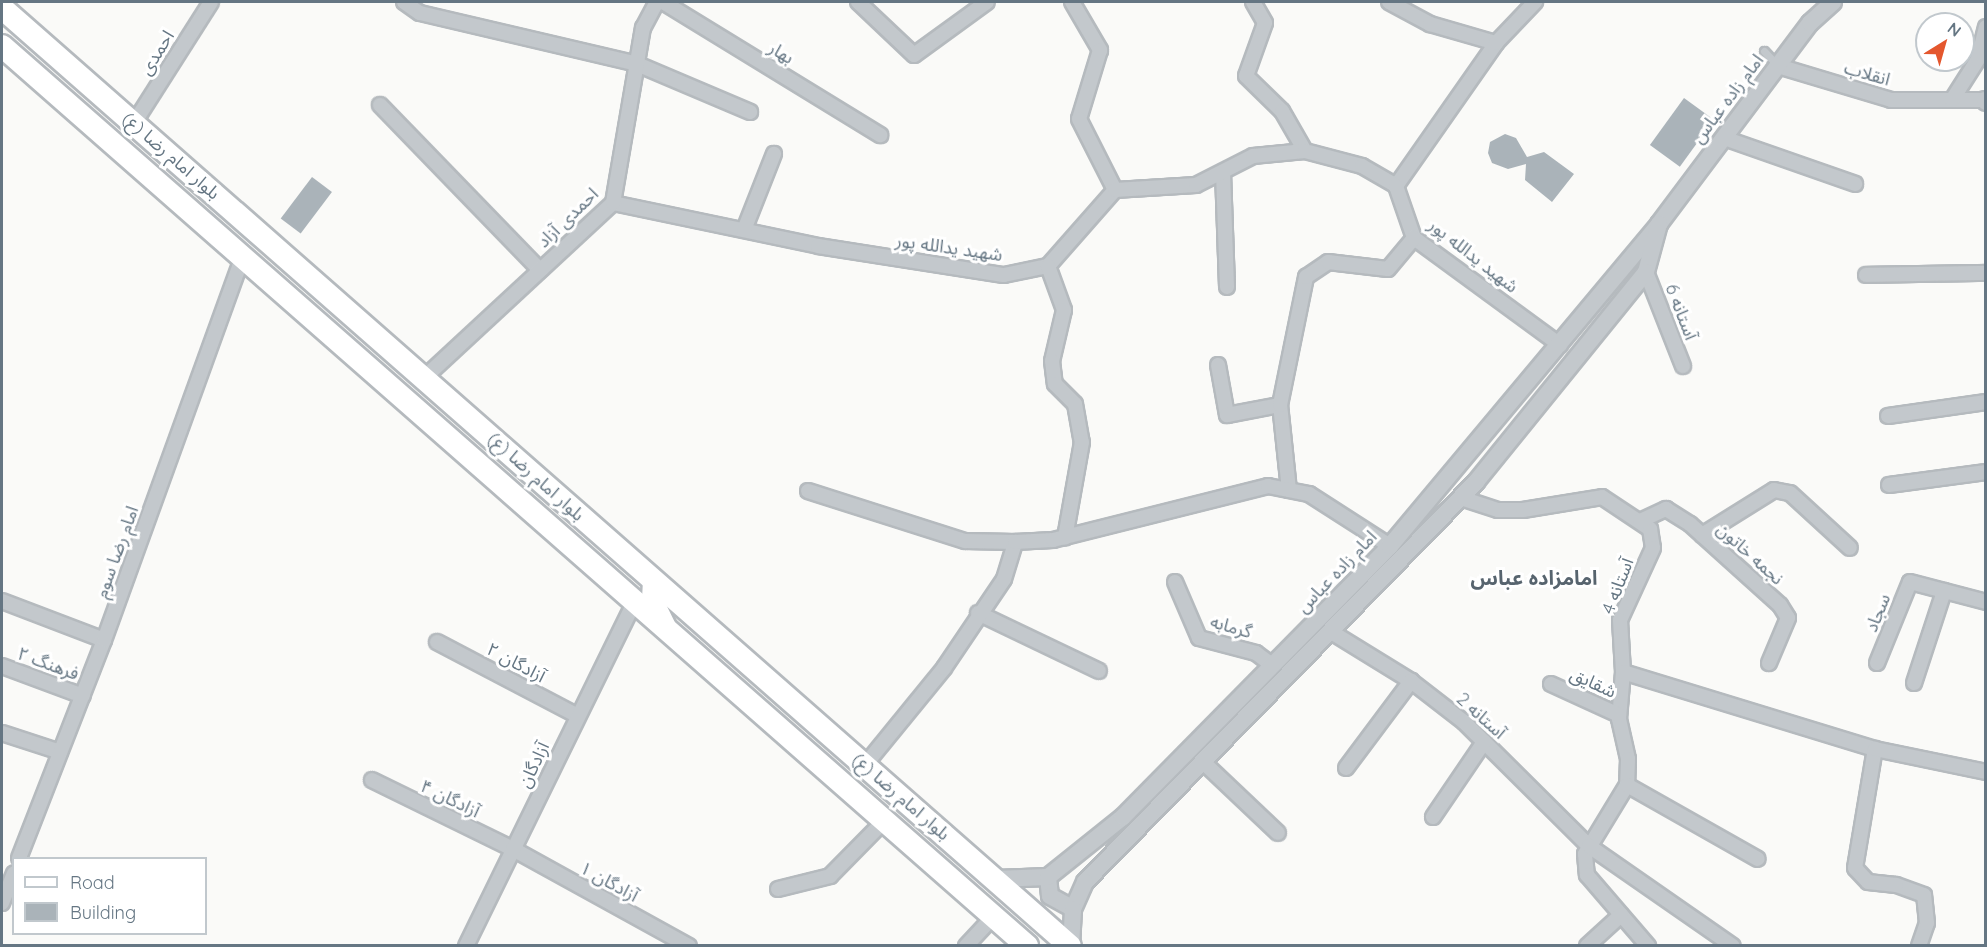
<!DOCTYPE html>
<html>
<head>
<meta charset="utf-8">
<style>
  body { margin:0 }
  #map { position:relative; width:1987px; height:947px; overflow:hidden; background:#fafaf8; font-family:Quicksand,"Noto Sans Arabic",sans-serif }
  div>[style] { position:absolute }
  [style*='--x'] { left:calc(var(--x)*1px); top:calc(var(--y)*1px); width:calc(var(--w)*1px); rotate:calc(var(--a)*1deg) }
  .building>* { inset:0; background:#aab3b9; transform-origin:0 0 }
  .roads { filter:drop-shadow(2px 0 #b5babe) drop-shadow(-2px 0 #b5babe) drop-shadow(0 2px #b5babe) drop-shadow(0 -2px #b5babe) }
  .service>* { height:7px; margin:-3.5px; padding:0 3.5px; transform-origin:3.5px; border-radius:3.5px; background:#c3c8cc }
  .minor>* { height:14px; margin:-7px; padding:0 7px; transform-origin:7px; border-radius:7px; background:#c3c8cc }
  .tertiary>* { height:16px; margin:-8px; padding:0 8px; transform-origin:8px; border-radius:8px; background:#c3c8cc }
  .primary>* { height:21px; margin:-10.5px; padding:0 10.5px; transform-origin:10.5px; border-radius:10.5px; background:#fff }
  .trunk>* { height:22px; margin:-11px; padding:0 11px; transform-origin:11px; border-radius:11px; background:#fff }
  span { translate:-50% -50%; white-space:nowrap; text-align:center; line-height:1.15; -webkit-text-stroke:6px #fff; paint-order:stroke }
  .street-label { font-size:18px; color:#657683 }
  .neighbourhood-label { font-size:20px; color:#57646e; font-weight:700 }
  .frame { position:absolute; inset:0; border:3px solid #657683; pointer-events:none }
  .legend { position:absolute; left:12px; top:857px; width:195px; height:78px; box-sizing:border-box; background:#fff; border:2px solid #c1c8cd; margin:0; padding:8px 10px; list-style:none; font-size:18px; color:#657683 }
  .legend li { display:flex; align-items:center; gap:12px; height:30px }
  .legend b { width:30px; border:2px solid #c1c8cd }
  .north { position:absolute; left:1915px; top:12px; width:60px; height:60px; box-sizing:border-box; background:#fff; border:2px solid #c1c8cd; border-radius:50%; rotate:37deg; font-size:16px; font-weight:700; line-height:24px; text-align:center; color:#657683 }
  .north::after { content:''; display:block; margin:auto; width:21px; height:27px; background:#e4572e; clip-path:polygon(50% 0,100% 100%,50% 72%,0 100%) }
</style>
</head>
<body>
<div id="map">
  <div class="building">
    <i style="left:1684px;top:98px;width:37px;height:58px;rotate:36deg"></i>
    <i style="clip-path:polygon(1505px 134px,1516px 138px,1527px 157px,1544px 152px,1574px 174px,1552px 202px,1525px 180px,1526px 164px,1508px 169px,1492px 163px,1488px 153px,1490px 142px)"></i>
    <i style="left:312px;top:177px;width:25px;height:52px;rotate:37deg"></i>
  </div>
  <div class="roads">
    <div class="service">
      <i style="--x:1764;--y:51;--w:19;--a:47"></i>
    </div>
    <div class="minor">
      <i style="--x:404;--y:2;--w:19;--a:35"></i>
      <i style="--x:420;--y:13;--w:223;--a:13.2"></i>
      <i style="--x:637;--y:64;--w:123;--a:23"></i>
      <i style="--x:663;--y:2;--w:255;--a:31.5"></i>
      <i style="--x:858;--y:2;--w:77;--a:43.4"></i>
      <i style="--x:914;--y:55;--w:90;--a:-36"></i>
      <i style="--x:1072;--y:2;--w:56;--a:59.7"></i>
      <i style="--x:1100;--y:50;--w:72;--a:106.9"></i>
      <i style="--x:1079;--y:119;--w:80;--a:63.1"></i>
      <i style="--x:1253;--y:2;--w:24;--a:60"></i>
      <i style="--x:1265;--y:23;--w:56;--a:109.7"></i>
      <i style="--x:1246;--y:76;--w:50;--a:44.2"></i>
      <i style="--x:1282;--y:111;--w:46;--a:60.1"></i>
      <i style="--x:1389;--y:2;--w:47;--a:28.2"></i>
      <i style="--x:1430;--y:24;--w:69;--a:16.1"></i>
      <i style="--x:1778;--y:66;--w:118;--a:16.7"></i>
      <i style="--x:1891;--y:100;--w:95;--a:0"></i>
      <i style="--x:1952;--y:100;--w:49;--a:-57.6"></i>
      <i style="--x:1978;--y:59;--w:33;--a:-76"></i>
      <i style="--x:380;--y:105;--w:230;--a:45.9"></i>
      <i style="--x:134;--y:123;--w:143;--a:-57.5"></i>
      <i style="--x:1724;--y:138;--w:139;--a:19.3"></i>
      <i style="--x:1223;--y:172;--w:115;--a:88"></i>
      <i style="--x:1396;--y:186;--w:174;--a:-55"></i>
      <i style="--x:1496;--y:43;--w:57;--a:-46.4"></i>
      <i style="--x:613;--y:203;--w:209;--a:11.8"></i>
      <i style="--x:818;--y:246;--w:188;--a:8.9"></i>
      <i style="--x:1004;--y:275;--w:45;--a:-11.6"></i>
      <i style="--x:1048;--y:266;--w:101;--a:-48.6"></i>
      <i style="--x:1115;--y:190;--w:81;--a:-3.5"></i>
      <i style="--x:1196;--y:185;--w:64;--a:-27"></i>
      <i style="--x:1253;--y:156;--w:52;--a:-5.5"></i>
      <i style="--x:1305;--y:151;--w:59;--a:14.7"></i>
      <i style="--x:1362;--y:166;--w:39;--a:30"></i>
      <i style="--x:1396;--y:186;--w:55;--a:70.9"></i>
      <i style="--x:1414;--y:238;--w:181;--a:36.2"></i>
      <i style="--x:744;--y:230;--w:82;--a:-68.5"></i>
      <i style="--x:1048;--y:266;--w:47;--a:70"></i>
      <i style="--x:1064;--y:310;--w:52;--a:103.2"></i>
      <i style="--x:1052;--y:361;--w:23;--a:83"></i>
      <i style="--x:1055;--y:384;--w:28;--a:45"></i>
      <i style="--x:1075;--y:404;--w:39;--a:80"></i>
      <i style="--x:1082;--y:442;--w:97;--a:100.1"></i>
      <i style="--x:1646;--y:272;--w:101;--a:68.5"></i>
      <i style="--x:1866;--y:275;--w:120;--a:-1"></i>
      <i style="--x:1218;--y:365;--w:51;--a:79.8"></i>
      <i style="--x:1227;--y:415;--w:54;--a:-10.7"></i>
      <i style="--x:424;--y:378;--w:258;--a:-42.8"></i>
      <i style="--x:613;--y:203;--w:178;--a:-80.3"></i>
      <i style="--x:643;--y:28;--w:30;--a:-62"></i>
      <i style="--x:1888;--y:416;--w:99;--a:-8.1"></i>
      <i style="--x:1889;--y:485;--w:98;--a:-7.6"></i>
      <i style="--x:1289;--y:490;--w:85;--a:-96"></i>
      <i style="--x:1280;--y:405;--w:131;--a:-78.5"></i>
      <i style="--x:1306;--y:277;--w:27;--a:-34"></i>
      <i style="--x:1328;--y:262;--w:60;--a:6.7"></i>
      <i style="--x:1388;--y:269;--w:40;--a:-50"></i>
      <i style="--x:808;--y:491;--w:165;--a:17.7"></i>
      <i style="--x:965;--y:541;--w:50;--a:1.1"></i>
      <i style="--x:1461;--y:498;--w:39;--a:18"></i>
      <i style="--x:1498;--y:510;--w:25;--a:0"></i>
      <i style="--x:1523;--y:510;--w:80;--a:-9.3"></i>
      <i style="--x:1602;--y:497;--w:58;--a:33.7"></i>
      <i style="--x:1650;--y:529;--w:19;--a:81"></i>
      <i style="--x:1653;--y:548;--w:79;--a:114.6"></i>
      <i style="--x:1620;--y:620;--w:52;--a:86.7"></i>
      <i style="--x:1623;--y:672;--w:47;--a:94.9"></i>
      <i style="--x:1619;--y:719;--w:41;--a:77.3"></i>
      <i style="--x:1628;--y:759;--w:26;--a:92"></i>
      <i style="--x:1627;--y:785;--w:81;--a:121.3"></i>
      <i style="--x:1585;--y:854;--w:21;--a:85"></i>
      <i style="--x:1587;--y:875;--w:94;--a:49.3"></i>
      <i style="--x:1640;--y:521;--w:29;--a:-25"></i>
      <i style="--x:1666;--y:509;--w:28;--a:32"></i>
      <i style="--x:1690;--y:524;--w:121;--a:42"></i>
      <i style="--x:1780;--y:605;--w:15;--a:58"></i>
      <i style="--x:1788;--y:618;--w:49;--a:112.9"></i>
      <i style="--x:1702;--y:535;--w:85;--a:-32"></i>
      <i style="--x:1774;--y:490;--w:16;--a:11"></i>
      <i style="--x:1790;--y:493;--w:81;--a:42.5"></i>
      <i style="--x:1175;--y:582;--w:61;--a:66.8"></i>
      <i style="--x:1199;--y:638;--w:59;--a:14.7"></i>
      <i style="--x:1256;--y:653;--w:21;--a:37"></i>
      <i style="--x:2;--y:601;--w:109;--a:20.9"></i>
      <i style="--x:978;--y:613;--w:134;--a:25.6"></i>
      <i style="--x:1333;--y:633;--w:92;--a:31.6"></i>
      <i style="--x:1411;--y:681;--w:67;--a:37.7"></i>
      <i style="--x:1464;--y:722;--w:176;--a:44.8"></i>
      <i style="--x:1589;--y:846;--w:175;--a:34.8"></i>
      <i style="--x:437;--y:642;--w:159;--a:27.7"></i>
      <i style="--x:1877;--y:663;--w:87;--a:-67.8"></i>
      <i style="--x:1910;--y:582;--w:79;--a:14.7"></i>
      <i style="--x:2;--y:666;--w:86;--a:20.3"></i>
      <i style="--x:1623;--y:672;--w:264;--a:17"></i>
      <i style="--x:1914;--y:683;--w:97;--a:-71.9"></i>
      <i style="--x:1551;--y:684;--w:75;--a:24.5"></i>
      <i style="--x:2;--y:733;--w:61;--a:18.1"></i>
      <i style="--x:1203;--y:762;--w:103;--a:43.4"></i>
      <i style="--x:865;--y:765;--w:125;--a:-50.8"></i>
      <i style="--x:944;--y:668;--w:107;--a:-56"></i>
      <i style="--x:1004;--y:579;--w:39;--a:-73"></i>
      <i style="--x:1015;--y:542;--w:38;--a:-3"></i>
      <i style="--x:1053;--y:540;--w:222;--a:-14.1"></i>
      <i style="--x:1268;--y:486;--w:42;--a:11"></i>
      <i style="--x:1309;--y:494;--w:96;--a:32.7"></i>
      <i style="--x:1346;--y:768;--w:109;--a:-53.2"></i>
      <i style="--x:372;--y:780;--w:157;--a:26.1"></i>
      <i style="--x:513;--y:849;--w:201;--a:28.9"></i>
      <i style="--x:1627;--y:785;--w:150;--a:29.5"></i>
      <i style="--x:1433;--y:817;--w:91;--a:-55.8"></i>
      <i style="--x:19;--y:858;--w:234;--a:-68.7"></i>
      <i style="--x:104;--y:640;--w:407;--a:-70.1"></i>
      <i style="--x:778;--y:889;--w:54;--a:-14"></i>
      <i style="--x:830;--y:876;--w:77;--a:-45.5"></i>
      <i style="--x:2;--y:903;--w:32;--a:-68"></i>
      <i style="--x:466;--y:946;--w:384;--a:-63.9"></i>
      <i style="--x:966;--y:946;--w:41;--a:-47"></i>
      <i style="--x:1587;--y:946;--w:46;--a:-42.4"></i>
      <i style="--x:1919;--y:946;--w:24;--a:-71"></i>
      <i style="--x:1927;--y:923;--w:28;--a:-96"></i>
      <i style="--x:1924;--y:895;--w:30;--a:-160"></i>
      <i style="--x:1896;--y:885;--w:28;--a:-174"></i>
      <i style="--x:1868;--y:882;--w:19;--a:-133"></i>
      <i style="--x:1855;--y:868;--w:121;--a:-80.5"></i>
      <i style="--x:1875;--y:749;--w:113;--a:11.7"></i>
    </div>
    <div class="tertiary">
      <i style="--x:1985;--y:100;--w:2;--a:63"></i>
      <i style="--x:1659;--y:224;--w:251;--a:-53.1"></i>
      <i style="--x:1810;--y:23;--w:31;--a:-42"></i>
      <i style="--x:1048;--y:877;--w:19;--a:84"></i>
      <i style="--x:1050;--y:896;--w:26;--a:29"></i>
      <i style="--x:995;--y:879;--w:53;--a:-2.2"></i>
      <i style="--x:1048;--y:877;--w:96;--a:-38.7"></i>
      <i style="--x:1123;--y:817;--w:380;--a:-45.4"></i>
      <i style="--x:1390;--y:546;--w:420;--a:-50.1"></i>
      <i style="--x:1659;--y:224;--w:50;--a:105.2"></i>
      <i style="--x:1646;--y:272;--w:270;--a:129"></i>
      <i style="--x:1476;--y:482;--w:559;--a:134.35"></i>
      <i style="--x:1085;--y:882;--w:30;--a:114"></i>
      <i style="--x:1073;--y:909;--w:37;--a:93"></i>
    </div>
    <div class="primary">
      <i style="--x:653;--y:580;--w:20;--a:93"></i>
      <i style="--x:652;--y:600;--w:30;--a:64"></i>
    </div>
    <div class="trunk">
      <i style="--x:2;--y:8;--w:1421;--a:41.29"></i>
      <i style="--x:2;--y:46;--w:1364;--a:41.28"></i>
    </div>
  </div>
  <div class="street-label">
    <span style="left:157px;top:53px;rotate:-58deg">احمدی</span>
    <span style="left:781px;top:53px;rotate:31deg">بهار</span>
    <span style="left:1867px;top:74px;rotate:16deg">انقلاب</span>
    <span style="left:1728px;top:99px;rotate:-53deg">امام زاده عباس</span>
    <span style="left:171px;top:156px;rotate:41deg">بلوار امام رضا (ع)</span>
    <span style="left:568px;top:218px;rotate:-44deg">احمدی آزاد</span>
    <span style="left:949px;top:248px;rotate:8deg">شهید یدالله پور</span>
    <span style="left:1473px;top:256px;rotate:38deg">شهید یدالله پور</span>
    <span style="left:1681px;top:312px;rotate:69deg">آستانه 6</span>
    <span style="left:536px;top:477px;rotate:42deg">بلوار امام رضا (ع)</span>
    <span style="left:117px;top:552px;rotate:-70deg">امام رضا سوم</span>
    <span style="left:1750px;top:554px;rotate:42deg">نجمه خاتون</span>
    <span style="left:1337px;top:572px;rotate:-46deg">امام زاده عباس</span>
    <span style="left:1618px;top:586px;rotate:-69deg">آستانه 4</span>
    <span style="left:1878px;top:613px;rotate:-68deg">سجاد</span>
    <span style="left:1231px;top:627px;rotate:16deg">گرمابه</span>
    <span style="left:516px;top:663px;rotate:28deg">آزادگان ۲</span>
    <span style="left:48px;top:664px;rotate:20deg">فرهنگ ۲</span>
    <span style="left:1593px;top:683px;rotate:25deg">شقایق</span>
    <span style="left:1481px;top:716px;rotate:42deg">آستانه 2</span>
    <span style="left:534px;top:765px;rotate:-64deg">آزادگان</span>
    <span style="left:901px;top:797px;rotate:41deg">بلوار امام رضا (ع)</span>
    <span style="left:450px;top:799px;rotate:26deg">آزادگان ۴</span>
    <span style="left:609px;top:882px;rotate:29deg">آزادگان ۱</span>
  </div>
  <div class="neighbourhood-label">
    <span style="left:1534px;top:577px">امامزاده عباس</span>
  </div>
  <div class="frame"></div>
  <ul class="legend">
  <li><b style="height:8px;background:#fff"></b>Road</li>
  <li><b style="height:16px;background:#aab3b9"></b>Building</li>
  </ul>
  <div class="north">N</div>
</div>
</body>
</html>
